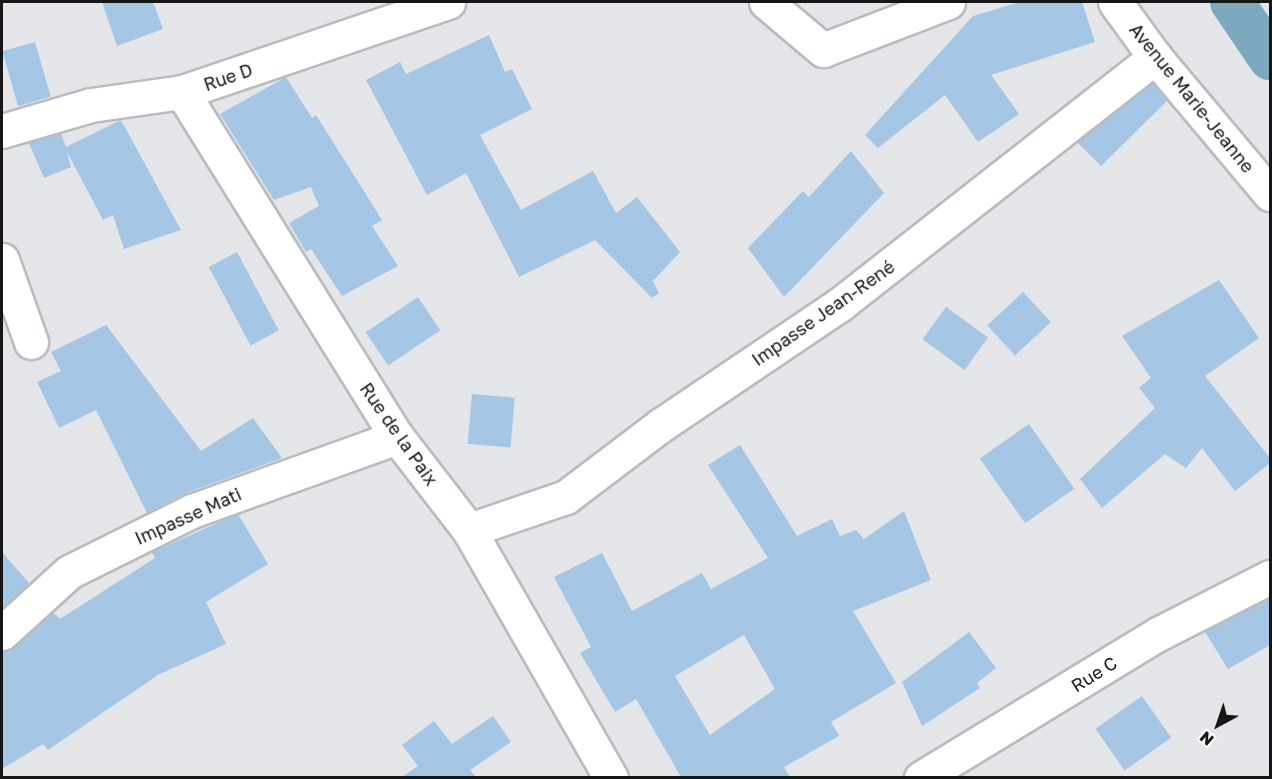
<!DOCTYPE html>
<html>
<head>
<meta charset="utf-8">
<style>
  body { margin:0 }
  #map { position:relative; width:1272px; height:779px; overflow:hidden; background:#e4e6e9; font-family:"Golos Text",sans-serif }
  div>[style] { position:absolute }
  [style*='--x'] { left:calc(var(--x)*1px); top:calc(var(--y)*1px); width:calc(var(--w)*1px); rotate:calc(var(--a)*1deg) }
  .canal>* { height:44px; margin:-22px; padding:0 22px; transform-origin:22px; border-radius:22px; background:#7ea8bd }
  .building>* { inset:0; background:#a6c6e5; transform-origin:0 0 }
  .roads { filter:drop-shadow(2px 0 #b9bcbe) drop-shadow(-2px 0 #b9bcbe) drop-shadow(0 2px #b9bcbe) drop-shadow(0 -2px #b9bcbe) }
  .street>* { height:33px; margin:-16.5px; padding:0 16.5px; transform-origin:16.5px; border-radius:16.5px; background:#fff }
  span { translate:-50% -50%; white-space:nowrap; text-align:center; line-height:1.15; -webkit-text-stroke:4.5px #fff; paint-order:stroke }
  .street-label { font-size:18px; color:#161617 }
  .frame { position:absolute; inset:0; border:3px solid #161617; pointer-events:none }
  .north { position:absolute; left:1188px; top:695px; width:60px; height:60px; -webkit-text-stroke:4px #fff; paint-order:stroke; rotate:220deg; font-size:16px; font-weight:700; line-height:24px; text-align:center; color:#161617 }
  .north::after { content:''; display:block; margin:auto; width:21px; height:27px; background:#161617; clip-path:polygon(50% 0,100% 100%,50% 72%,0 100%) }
</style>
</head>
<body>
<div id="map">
  <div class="canal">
    <i style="--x:1232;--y:2;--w:68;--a:55.8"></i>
  </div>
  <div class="building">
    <i style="clip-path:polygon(102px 2px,153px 2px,163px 29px,117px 46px)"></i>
    <i style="clip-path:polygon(1020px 2px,1082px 2px,1095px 42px,991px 75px,1019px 114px,978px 142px,945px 95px,878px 148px,865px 135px,973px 16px)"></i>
    <i style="clip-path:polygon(489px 35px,505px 72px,512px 69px,532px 109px,480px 135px,521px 210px,593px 171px,616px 213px,637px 197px,680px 252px,653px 281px,659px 293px,652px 298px,595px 240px,519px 277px,466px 173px,427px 195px,366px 80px,400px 62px,406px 74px)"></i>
    <i style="left:35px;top:42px;width:57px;height:34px;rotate:74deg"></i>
    <i style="clip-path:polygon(286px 77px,312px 118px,316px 115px,382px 220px,372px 226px,398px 266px,342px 296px,311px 249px,306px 252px,289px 223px,319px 206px,311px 187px,274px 200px,220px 114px)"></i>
    <i style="clip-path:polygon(1152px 83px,1167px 101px,1101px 166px,1077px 142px)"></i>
    <i style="clip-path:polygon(121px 120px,181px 230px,124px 249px,113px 215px,103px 220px,67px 152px,71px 167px,44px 178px,29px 143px,61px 133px,66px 147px)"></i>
    <i style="clip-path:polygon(851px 151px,884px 193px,784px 297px,748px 248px,803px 191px,809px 197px)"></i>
    <i style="left:237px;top:252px;width:89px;height:32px;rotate:62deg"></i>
    <i style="clip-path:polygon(1219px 280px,1259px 338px,1205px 376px,1270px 458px,1270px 463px,1235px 491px,1202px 448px,1186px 468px,1165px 454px,1102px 508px,1080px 479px,1155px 408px,1139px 388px,1151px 378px,1122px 336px)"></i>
    <i style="left:1023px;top:292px;width:41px;height:49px;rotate:47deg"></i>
    <i style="left:418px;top:297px;width:40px;height:63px;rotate:56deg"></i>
    <i style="left:946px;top:307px;width:52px;height:40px;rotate:36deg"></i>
    <i style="clip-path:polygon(106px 325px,201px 451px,253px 418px,282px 458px,186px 493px,147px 513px,96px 410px,59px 428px,37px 382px,61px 371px,51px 352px)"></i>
    <i style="left:472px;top:394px;width:43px;height:50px;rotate:5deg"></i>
    <i style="left:1029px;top:424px;width:79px;height:60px;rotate:55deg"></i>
    <i style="clip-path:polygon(evenodd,740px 445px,797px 536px,832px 519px,840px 536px,856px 530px,864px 539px,904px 511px,931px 580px,853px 611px,896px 683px,831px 722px,839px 736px,784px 767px,790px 777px,681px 777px,636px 699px,615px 712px,580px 653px,591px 647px,554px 577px,602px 553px,632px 611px,702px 573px,711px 589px,768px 558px,708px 465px,740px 445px,744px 635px,775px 689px,710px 735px,675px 676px,744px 635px)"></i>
    <i style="clip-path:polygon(238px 514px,268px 564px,206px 602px,226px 644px,158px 675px,48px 750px,43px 744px,2px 769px,2px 651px,15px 647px,53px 612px,60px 619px,155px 558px,152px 552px)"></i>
    <i style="clip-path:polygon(2px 552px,29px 583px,2px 608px)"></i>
    <i style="clip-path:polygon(1270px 598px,1270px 645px,1228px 669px,1205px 632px)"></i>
    <i style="clip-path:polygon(969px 632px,996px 668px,977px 683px,980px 688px,922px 726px,902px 682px)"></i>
    <i style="left:1142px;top:696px;width:51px;height:57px;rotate:55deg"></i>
    <i style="clip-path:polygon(493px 716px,511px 742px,470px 770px,476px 777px,402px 777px,418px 766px,402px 745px,434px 721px,452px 744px)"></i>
  </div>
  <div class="roads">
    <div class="street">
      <i style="--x:766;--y:2;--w:75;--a:40.1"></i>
      <i style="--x:823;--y:50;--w:134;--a:-21"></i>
      <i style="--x:1115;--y:2;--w:68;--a:54"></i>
      <i style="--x:1155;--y:57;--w:179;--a:50"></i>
      <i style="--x:182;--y:92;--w:407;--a:58.1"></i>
      <i style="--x:397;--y:437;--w:118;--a:52.3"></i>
      <i style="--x:469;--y:530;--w:286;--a:60.2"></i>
      <i style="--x:2;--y:131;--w:93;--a:-16.3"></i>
      <i style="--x:91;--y:105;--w:92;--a:-8.1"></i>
      <i style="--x:182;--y:92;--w:281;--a:-18.7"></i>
      <i style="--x:2;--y:260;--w:87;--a:70.5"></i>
      <i style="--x:469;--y:530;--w:102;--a:-18.8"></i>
      <i style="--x:566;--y:497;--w:119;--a:-37.2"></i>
      <i style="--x:661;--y:425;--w:215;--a:-34"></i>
      <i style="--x:839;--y:305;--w:402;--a:-38.1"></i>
      <i style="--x:2;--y:633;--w:91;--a:-42.3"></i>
      <i style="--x:69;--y:572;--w:137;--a:-26.4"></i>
      <i style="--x:192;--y:511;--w:218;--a:-19.8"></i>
      <i style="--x:921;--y:778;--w:277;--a:-31.3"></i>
      <i style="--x:1158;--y:634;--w:126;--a:-27"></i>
    </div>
  </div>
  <div class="street-label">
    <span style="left:228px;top:77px;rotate:-19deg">Rue D</span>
    <span style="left:1192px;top:98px;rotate:51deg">Avenue Marie-Jeanne</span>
    <span style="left:823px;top:313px;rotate:-35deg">Impasse Jean-René</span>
    <span style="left:399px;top:434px;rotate:55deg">Rue de la Paix</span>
    <span style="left:188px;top:516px;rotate:-24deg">Impasse Mati</span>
    <span style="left:1094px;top:674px;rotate:-32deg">Rue C</span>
  </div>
  <div class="frame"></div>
  <div class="north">N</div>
</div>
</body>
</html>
